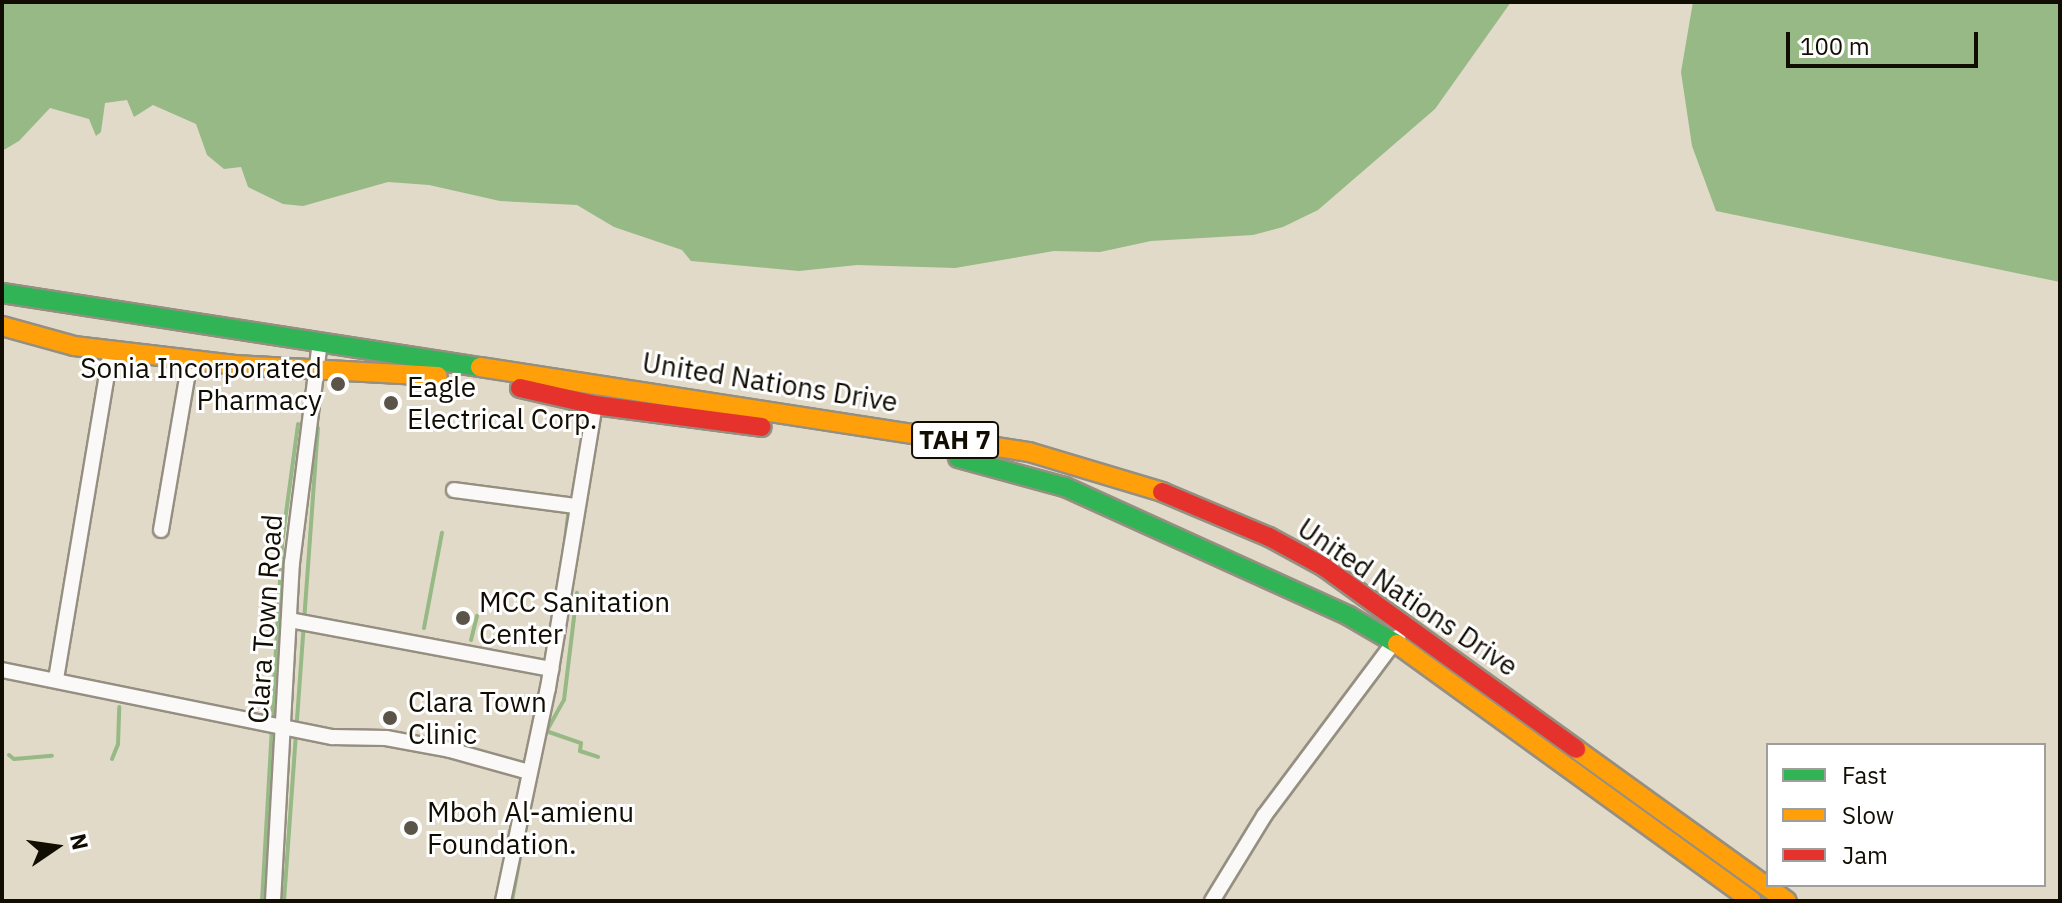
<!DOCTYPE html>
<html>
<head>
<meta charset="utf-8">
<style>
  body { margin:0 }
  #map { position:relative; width:2062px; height:903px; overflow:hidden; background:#e2dac8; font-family:"IBM Plex Sans",sans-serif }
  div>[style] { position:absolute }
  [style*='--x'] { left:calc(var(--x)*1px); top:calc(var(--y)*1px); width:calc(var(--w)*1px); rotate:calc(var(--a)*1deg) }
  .water>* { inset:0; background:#96b986 }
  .stream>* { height:4px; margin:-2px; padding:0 2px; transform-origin:2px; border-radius:2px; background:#96b986 }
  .roads { filter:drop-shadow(2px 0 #958f82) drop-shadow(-2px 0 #958f82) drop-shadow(0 2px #958f82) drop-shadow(0 -2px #958f82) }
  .street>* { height:14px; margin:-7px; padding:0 7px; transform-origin:7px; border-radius:7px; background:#fbf9f7 }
  .fast>* { height:18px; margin:-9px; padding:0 9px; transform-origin:9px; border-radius:9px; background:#30b455 }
  .slow>* { height:18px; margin:-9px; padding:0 9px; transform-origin:9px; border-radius:9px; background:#ff9f0a }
  .jam>* { height:18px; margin:-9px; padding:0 9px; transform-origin:9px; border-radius:9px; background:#e5322d }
  .dots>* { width:22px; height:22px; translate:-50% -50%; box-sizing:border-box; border:4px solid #fff; border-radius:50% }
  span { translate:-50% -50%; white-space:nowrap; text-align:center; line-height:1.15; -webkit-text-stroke:6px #fff; paint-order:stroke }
  .shield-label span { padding:2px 6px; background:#fff; border:2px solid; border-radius:6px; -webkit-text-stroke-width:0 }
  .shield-label { font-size:26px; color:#110d03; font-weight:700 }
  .poi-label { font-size:28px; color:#110d03 }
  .right { translate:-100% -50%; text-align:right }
  .left { translate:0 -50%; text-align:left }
  .street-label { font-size:28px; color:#110d03 }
  .frame { position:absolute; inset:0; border:4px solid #110d03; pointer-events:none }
  .legend { position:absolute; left:1766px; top:743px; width:280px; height:144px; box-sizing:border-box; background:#fff; border:2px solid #a09e9a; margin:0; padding:10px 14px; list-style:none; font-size:24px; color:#110d03 }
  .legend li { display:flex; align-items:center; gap:16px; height:40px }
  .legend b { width:40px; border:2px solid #a09e9a }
  .north { position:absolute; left:16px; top:807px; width:80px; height:80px; -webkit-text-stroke:6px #fff; paint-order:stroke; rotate:77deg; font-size:22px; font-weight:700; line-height:32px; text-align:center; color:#110d03 }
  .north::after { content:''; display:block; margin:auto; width:28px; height:36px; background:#110d03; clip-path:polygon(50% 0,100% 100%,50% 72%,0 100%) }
  .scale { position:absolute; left:1786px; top:32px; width:192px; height:36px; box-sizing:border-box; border:4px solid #110d03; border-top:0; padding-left:10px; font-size:24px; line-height:28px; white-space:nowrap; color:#110d03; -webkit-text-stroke:6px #fff; paint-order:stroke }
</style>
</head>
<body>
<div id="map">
  <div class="water">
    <i style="clip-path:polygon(2px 2px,1511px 2px,1435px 109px,1318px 210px,1283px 227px,1253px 235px,1151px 241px,1100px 252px,1054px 251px,955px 268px,857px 265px,799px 271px,691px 261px,682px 250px,614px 227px,577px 205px,500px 201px,429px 185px,388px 182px,303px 206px,283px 204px,248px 187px,241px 167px,224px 169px,207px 155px,196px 124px,153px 105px,134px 117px,127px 100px,105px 103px,101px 132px,96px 136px,89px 119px,50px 108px,19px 141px,2px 151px)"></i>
    <i style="clip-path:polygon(1693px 2px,2060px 2px,2060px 282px,1716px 211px,1692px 146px,1681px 72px)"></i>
  </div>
  <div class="stream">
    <i style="--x:563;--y:558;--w:51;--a:-83.3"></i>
    <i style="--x:424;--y:628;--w:97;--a:-79.3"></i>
    <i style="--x:471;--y:640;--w:25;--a:-76"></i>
    <i style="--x:272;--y:719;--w:176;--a:-86.7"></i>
    <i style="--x:282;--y:543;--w:120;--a:-82.3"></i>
    <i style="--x:546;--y:731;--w:37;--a:19"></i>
    <i style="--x:581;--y:743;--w:8;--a:97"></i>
    <i style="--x:580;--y:751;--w:19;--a:18"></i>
    <i style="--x:545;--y:734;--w:39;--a:-61"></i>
    <i style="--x:564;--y:700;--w:108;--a:-83.1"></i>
    <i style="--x:9;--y:755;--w:6;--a:39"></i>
    <i style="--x:14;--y:759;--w:38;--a:-5"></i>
    <i style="--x:112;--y:759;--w:16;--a:-68"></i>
    <i style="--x:118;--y:744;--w:37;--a:-88"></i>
    <i style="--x:533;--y:789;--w:19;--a:-78"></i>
    <i style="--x:519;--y:793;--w:19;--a:-81"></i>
    <i style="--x:262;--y:901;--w:173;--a:-86.7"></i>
    <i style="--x:284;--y:901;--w:474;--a:-85.9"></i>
    <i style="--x:496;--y:901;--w:86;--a:-77.9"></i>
    <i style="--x:512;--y:901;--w:61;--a:-79.6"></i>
  </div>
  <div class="roads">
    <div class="street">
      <i style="--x:454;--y:490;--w:123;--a:7.5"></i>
      <i style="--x:161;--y:530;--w:172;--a:-80.3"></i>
      <i style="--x:289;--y:620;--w:267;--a:10.6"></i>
      <i style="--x:2;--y:670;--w:337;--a:11.5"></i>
      <i style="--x:332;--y:737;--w:54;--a:1.1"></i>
      <i style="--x:386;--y:738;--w:65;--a:10.6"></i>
      <i style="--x:450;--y:750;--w:82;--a:15.6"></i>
      <i style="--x:56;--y:679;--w:334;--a:-80.5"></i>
      <i style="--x:273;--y:901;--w:339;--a:-86.8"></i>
      <i style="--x:292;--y:563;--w:223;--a:-82.8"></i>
      <i style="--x:503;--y:901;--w:218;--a:-78.1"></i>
      <i style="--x:548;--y:688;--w:287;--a:-80.6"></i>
      <i style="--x:1212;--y:901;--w:100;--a:-58.5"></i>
      <i style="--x:1264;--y:816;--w:224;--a:-53.2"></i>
    </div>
    <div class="fast">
      <i style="--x:2;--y:293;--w:484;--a:8.8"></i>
      <i style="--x:958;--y:458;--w:111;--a:15.2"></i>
      <i style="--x:1065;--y:487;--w:312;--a:24.4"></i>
      <i style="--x:1349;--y:616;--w:56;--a:30.3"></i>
    </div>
    <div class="slow">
      <i style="--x:2;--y:326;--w:75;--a:15.5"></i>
      <i style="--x:74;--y:346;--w:162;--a:6.7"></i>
      <i style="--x:235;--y:365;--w:203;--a:3.1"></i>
      <i style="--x:480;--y:367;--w:556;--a:8.8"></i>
      <i style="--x:1029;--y:452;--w:139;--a:16.7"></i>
      <i style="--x:1397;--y:644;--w:438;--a:35.9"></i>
      <i style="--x:1576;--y:749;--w:260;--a:35.8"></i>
    </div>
    <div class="jam">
      <i style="--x:520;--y:388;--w:77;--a:12.8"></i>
      <i style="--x:595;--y:405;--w:168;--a:7.5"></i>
      <i style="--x:1162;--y:492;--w:116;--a:22.8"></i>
      <i style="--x:1269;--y:537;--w:63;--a:28.6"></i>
      <i style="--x:1324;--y:567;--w:311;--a:35.8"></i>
    </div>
  </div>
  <div class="dots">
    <i style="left:338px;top:384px;background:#5a5548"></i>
    <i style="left:391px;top:403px;background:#5a5548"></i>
    <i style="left:463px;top:618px;background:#5a5548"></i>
    <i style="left:390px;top:718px;background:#5a5548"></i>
    <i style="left:411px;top:828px;background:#5a5548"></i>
  </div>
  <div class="shield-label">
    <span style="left:955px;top:440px">TAH 7</span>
  </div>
  <div class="poi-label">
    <span class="right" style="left:322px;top:384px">Sonia Incorporated<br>Pharmacy</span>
    <span class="left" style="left:407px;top:403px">Eagle<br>Electrical Corp.</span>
    <span class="left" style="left:479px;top:618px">MCC Sanitation<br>Center</span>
    <span class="left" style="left:408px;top:718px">Clara Town<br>Clinic</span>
    <span class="left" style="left:427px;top:828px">Mboh Al-amienu<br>Foundation.</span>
  </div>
  <div class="street-label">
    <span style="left:770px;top:382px;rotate:9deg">United Nations Drive</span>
    <span style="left:1408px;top:597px;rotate:34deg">United Nations Drive</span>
    <span style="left:265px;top:619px;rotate:-86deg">Clara Town Road</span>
  </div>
  <div class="frame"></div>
  <ul class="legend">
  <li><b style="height:10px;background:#30b455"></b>Fast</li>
  <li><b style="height:10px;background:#ff9f0a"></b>Slow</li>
  <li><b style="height:10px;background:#e5322d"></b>Jam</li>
  </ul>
  <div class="north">N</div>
  <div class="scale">100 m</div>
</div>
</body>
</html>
